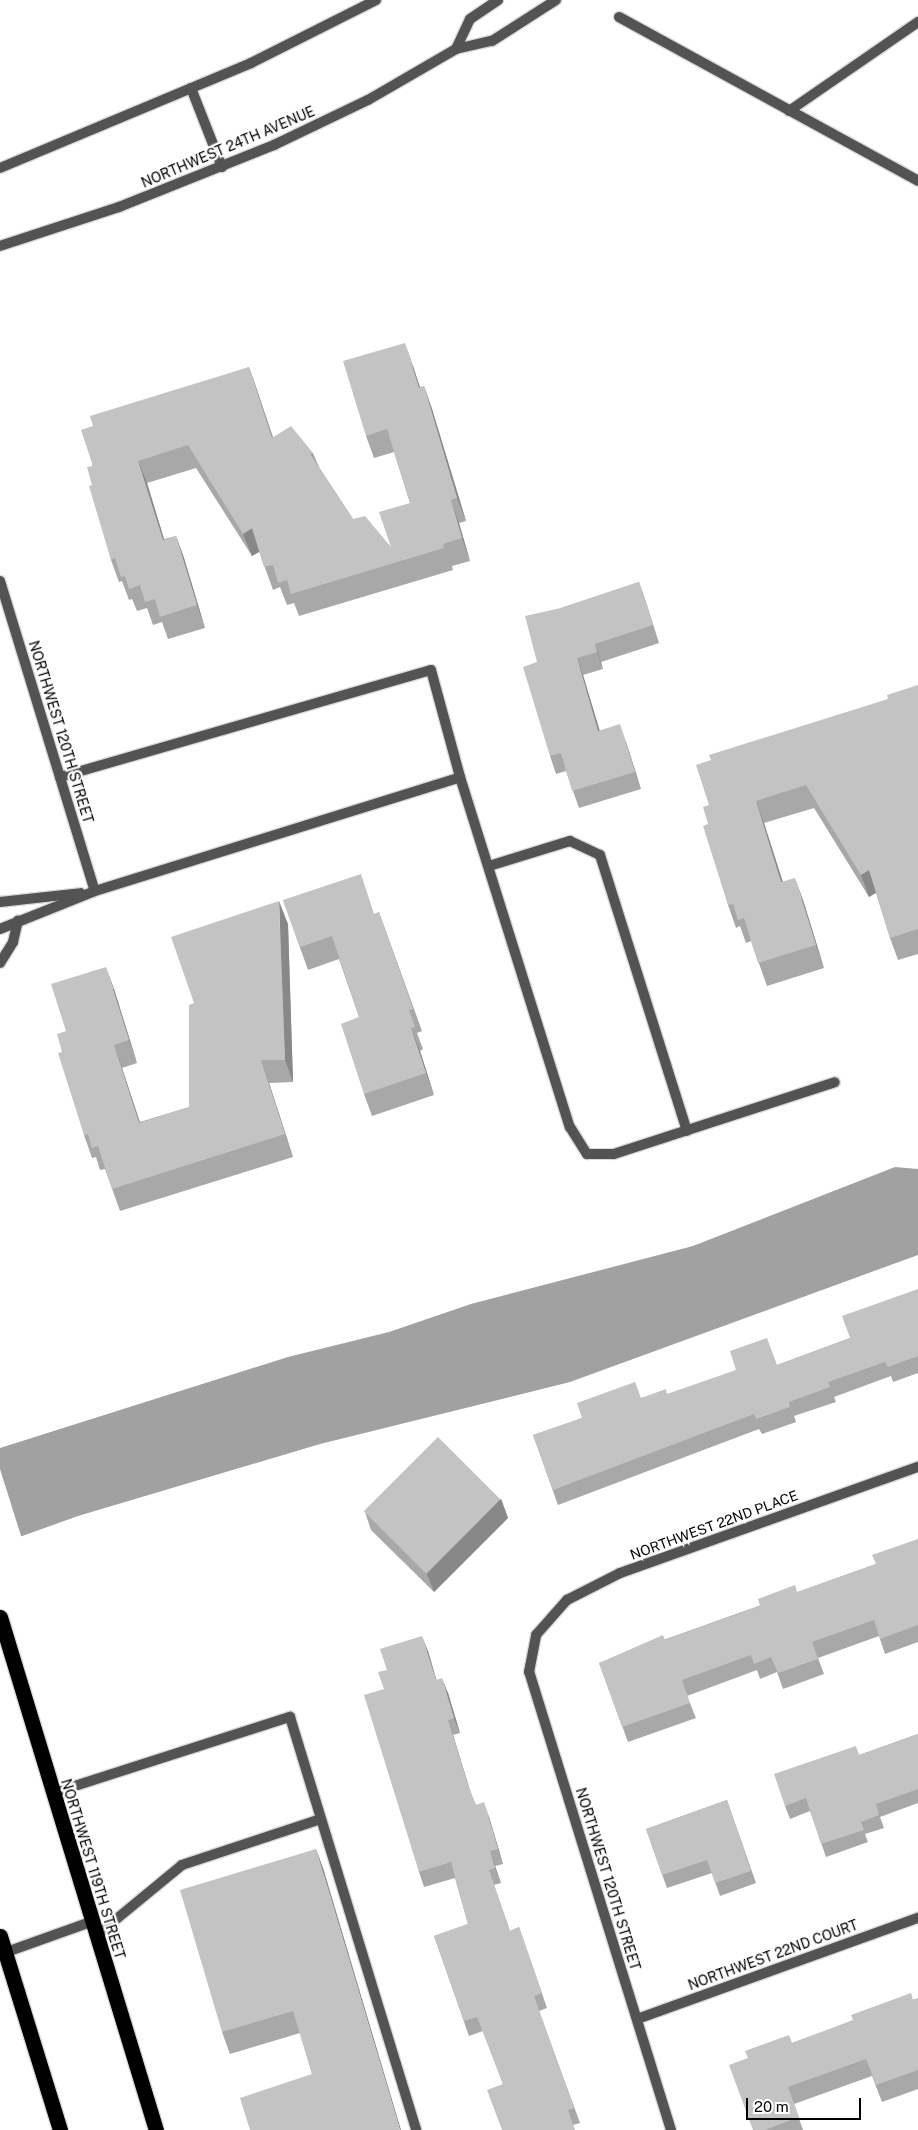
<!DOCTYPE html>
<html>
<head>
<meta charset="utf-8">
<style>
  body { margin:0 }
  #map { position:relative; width:918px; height:2130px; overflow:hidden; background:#fff; font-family:"Public Sans",sans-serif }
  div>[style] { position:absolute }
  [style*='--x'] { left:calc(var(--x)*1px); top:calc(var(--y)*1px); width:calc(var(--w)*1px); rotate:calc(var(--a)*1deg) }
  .water>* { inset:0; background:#a1a1a1 }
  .pier>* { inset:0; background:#fff }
  .roads { filter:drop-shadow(1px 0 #dbdbdb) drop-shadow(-1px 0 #dbdbdb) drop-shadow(0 1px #dbdbdb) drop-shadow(0 -1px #dbdbdb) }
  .lane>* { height:10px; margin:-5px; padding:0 5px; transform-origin:5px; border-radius:5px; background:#535353 }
  .street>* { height:10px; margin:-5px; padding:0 5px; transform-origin:5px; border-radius:5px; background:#535353 }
  .highway>* { height:15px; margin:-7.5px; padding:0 7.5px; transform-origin:7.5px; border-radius:7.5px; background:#000 }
  .wall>* { inset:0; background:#a8a8a8 }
  .shaded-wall>* { inset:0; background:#888 }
  .building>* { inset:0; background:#c3c3c3; transform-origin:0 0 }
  span { translate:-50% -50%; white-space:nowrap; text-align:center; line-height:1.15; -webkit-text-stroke:4.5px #fff; paint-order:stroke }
  .street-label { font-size:14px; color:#000 }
  .scale { position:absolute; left:746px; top:2098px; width:115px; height:22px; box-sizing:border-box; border:2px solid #000; border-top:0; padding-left:6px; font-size:15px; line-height:18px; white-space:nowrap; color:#000; -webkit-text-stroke:4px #fff; paint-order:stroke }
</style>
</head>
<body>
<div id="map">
  <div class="water">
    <i style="clip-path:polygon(895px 1167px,918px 1169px,918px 1255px,570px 1382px,320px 1444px,78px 1516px,0 1544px,0 1448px,288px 1357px,389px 1332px,471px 1304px,693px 1246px)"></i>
  </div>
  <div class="pier">
    <i style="clip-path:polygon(0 1469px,22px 1539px,0 1546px)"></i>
  </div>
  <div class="roads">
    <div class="lane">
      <i style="--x:489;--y:866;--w:85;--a:-17.2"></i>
      <i style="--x:570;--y:841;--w:33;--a:25"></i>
      <i style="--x:600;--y:855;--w:289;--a:72.5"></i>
      <i style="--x:53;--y:1793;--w:249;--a:-17.8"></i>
      <i style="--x:290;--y:1717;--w:432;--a:73"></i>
      <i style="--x:97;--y:1935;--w:110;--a:-39.5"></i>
      <i style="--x:182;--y:1865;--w:146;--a:-18.3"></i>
    </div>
    <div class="street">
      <i style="--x:619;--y:17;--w:341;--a:28.7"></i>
      <i style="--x:456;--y:49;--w:33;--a:-65"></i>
      <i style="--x:470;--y:19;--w:34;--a:-34"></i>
      <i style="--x:191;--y:88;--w:85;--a:68.6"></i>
      <i style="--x:789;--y:111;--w:157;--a:-34.6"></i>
      <i style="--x:0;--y:168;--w:272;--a:-22.7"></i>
      <i style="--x:251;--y:63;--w:140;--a:-26.7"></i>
      <i style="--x:0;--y:246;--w:125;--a:-18.1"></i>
      <i style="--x:119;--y:207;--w:167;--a:-21.8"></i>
      <i style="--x:274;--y:145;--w:104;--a:-25.6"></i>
      <i style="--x:368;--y:100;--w:102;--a:-30.1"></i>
      <i style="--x:456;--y:49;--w:37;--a:-13"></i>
      <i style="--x:492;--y:41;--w:76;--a:-32.6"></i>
      <i style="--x:0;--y:581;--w:324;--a:73"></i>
      <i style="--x:60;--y:777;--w:386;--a:-16.1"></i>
      <i style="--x:431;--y:670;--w:111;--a:74.8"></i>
      <i style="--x:460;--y:777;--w:367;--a:72.6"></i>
      <i style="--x:570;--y:1127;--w:32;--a:58"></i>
      <i style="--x:587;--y:1154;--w:27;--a:0"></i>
      <i style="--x:614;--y:1154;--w:232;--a:-18"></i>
      <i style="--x:0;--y:902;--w:81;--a:-6.3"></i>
      <i style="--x:0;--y:929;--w:102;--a:-21.8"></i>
      <i style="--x:95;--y:891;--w:382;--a:-17.3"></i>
      <i style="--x:0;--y:963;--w:25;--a:-58"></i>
      <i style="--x:13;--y:942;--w:22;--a:-77"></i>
      <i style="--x:1;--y:1954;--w:98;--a:-19.7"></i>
      <i style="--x:637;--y:2019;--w:299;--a:-19.8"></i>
      <i style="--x:671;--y:2130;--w:480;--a:-107.2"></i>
      <i style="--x:529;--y:1672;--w:38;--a:-79"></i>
      <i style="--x:536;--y:1635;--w:47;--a:-48.5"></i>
      <i style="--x:567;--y:1600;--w:59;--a:-27"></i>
      <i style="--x:620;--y:1573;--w:316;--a:-19.6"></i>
    </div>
    <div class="highway">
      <i style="--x:0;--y:1617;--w:536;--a:73.09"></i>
      <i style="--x:0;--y:1936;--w:203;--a:72.8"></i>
    </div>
  </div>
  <div class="wall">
    <i style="clip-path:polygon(413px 366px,420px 387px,424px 386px,432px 409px,466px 521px,459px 523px,470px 561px,452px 566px,453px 570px,299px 616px,294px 603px,287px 605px,280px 587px,273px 590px,259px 551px,252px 556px,196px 468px,147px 483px,164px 539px,176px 536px,184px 558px,205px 628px,168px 639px,162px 622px,153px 625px,147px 608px,137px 611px,132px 599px,129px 600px,122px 581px,119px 582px,111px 560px,92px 485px,93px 426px,249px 367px,257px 390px,273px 437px,313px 453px,319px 467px,353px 519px,391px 547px,410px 503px,394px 452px,374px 458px,366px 436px)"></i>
    <i style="clip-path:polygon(639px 582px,659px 643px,601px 662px,603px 669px,583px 675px,599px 730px,626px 742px,641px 789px,579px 808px,566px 771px,556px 774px,550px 756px,537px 662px,561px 608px)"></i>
    <i style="clip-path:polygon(918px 685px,918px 954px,898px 960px,890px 938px,876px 893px,869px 897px,814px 808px,764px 823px,782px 881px,803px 900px,824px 968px,767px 986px,751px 941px,746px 943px,740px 926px,736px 928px,728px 905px,708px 824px,709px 805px,888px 699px)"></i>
    <i style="clip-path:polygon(283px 900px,375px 914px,379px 912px,422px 1031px,417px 1033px,423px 1049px,420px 1051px,434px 1095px,372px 1116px,364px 1094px,359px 1017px,339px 959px,308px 970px)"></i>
    <i style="clip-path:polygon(288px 924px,293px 1082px,269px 1083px,293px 1157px,120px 1211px,105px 1169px,100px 1170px,96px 1157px,92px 1158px,84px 1135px,62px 1052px,66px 1031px,114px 989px,137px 1063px,122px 1068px,140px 1122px,189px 1107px,194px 1003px)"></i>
    <i style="clip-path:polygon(918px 1289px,918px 1373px,893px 1382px,891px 1376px,834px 1397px,836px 1402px,794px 1416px,796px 1422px,762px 1434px,759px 1429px,558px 1505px,533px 1435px,641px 1398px,667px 1394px,777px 1365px,850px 1338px)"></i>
    <i style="clip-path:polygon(501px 1499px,508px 1518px,434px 1592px,371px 1530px,365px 1512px)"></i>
    <i style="clip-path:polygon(918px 1539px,918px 1642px,885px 1654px,879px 1636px,818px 1658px,824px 1674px,783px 1689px,777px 1672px,760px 1679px,757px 1670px,687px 1696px,696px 1718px,628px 1742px,599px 1663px,876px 1564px)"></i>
    <i style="clip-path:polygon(428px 1651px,436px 1680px,448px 1693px,460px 1733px,453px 1735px,471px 1794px,476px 1805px,489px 1817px,503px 1864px,495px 1866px,501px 1883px,494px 1885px,510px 1931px,519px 1927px,547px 2008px,539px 2011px,580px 2123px,573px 2125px,503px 2084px,483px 2031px,469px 2036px,434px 1936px,468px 1924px,455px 1878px,424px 1887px,419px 1872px,384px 1689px,387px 1670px)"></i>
    <i style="clip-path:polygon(918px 1734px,918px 1803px,880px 1817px,884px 1828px,865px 1834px,868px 1842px,826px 1857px,810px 1811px,790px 1819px,785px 1806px,859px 1755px)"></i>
    <i style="clip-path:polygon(727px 1800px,756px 1883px,720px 1896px,712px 1873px,667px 1888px,646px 1829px)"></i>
    <i style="clip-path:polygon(316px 1849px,324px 1871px,312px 2074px,300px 2033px,230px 2054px,222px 2032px)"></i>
    <i style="clip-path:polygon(918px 1998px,918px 2089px,882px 2102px,872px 2076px,794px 2104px,803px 2130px,753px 2130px,792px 2043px)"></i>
  </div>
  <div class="shaded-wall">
    <i style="clip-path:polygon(405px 343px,413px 366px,427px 410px,419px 388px)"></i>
    <i style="clip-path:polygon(249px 367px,257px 390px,280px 460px,272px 438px)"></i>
    <i style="clip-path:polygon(424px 386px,432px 409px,466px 521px,457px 498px)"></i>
    <i style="clip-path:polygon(138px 461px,147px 483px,171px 562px,163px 540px)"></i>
    <i style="clip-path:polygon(451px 500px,459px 523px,470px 561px,462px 538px)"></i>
    <i style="clip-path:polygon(252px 528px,261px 551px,252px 556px,243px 534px)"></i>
    <i style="clip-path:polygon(176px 536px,184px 558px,205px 628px,197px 605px)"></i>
    <i style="clip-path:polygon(639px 582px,645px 599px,659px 643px,653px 625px)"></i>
    <i style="clip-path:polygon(595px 644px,601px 662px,603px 669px,597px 652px)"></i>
    <i style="clip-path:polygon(577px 658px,583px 675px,605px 748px,598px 731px)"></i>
    <i style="clip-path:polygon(620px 724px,626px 742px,641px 789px,635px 772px)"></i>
    <i style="clip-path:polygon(756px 801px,764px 823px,790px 904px,781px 882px)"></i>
    <i style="clip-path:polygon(869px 870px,877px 892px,869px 897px,861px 875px)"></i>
    <i style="clip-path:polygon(795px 878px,803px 900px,824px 968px,816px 945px)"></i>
    <i style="clip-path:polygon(279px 901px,288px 924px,293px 1082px,285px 1060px)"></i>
    <i style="clip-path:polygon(106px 967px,114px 989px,137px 1063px,129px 1040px)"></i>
    <i style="clip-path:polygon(411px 1028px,420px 1051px,434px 1095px,426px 1073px)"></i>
    <i style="clip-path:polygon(114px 1045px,122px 1068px,147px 1145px,139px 1123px)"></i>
    <i style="clip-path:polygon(261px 1060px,269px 1083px,293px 1157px,285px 1134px)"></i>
    <i style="clip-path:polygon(501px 1499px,508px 1518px,434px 1592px,427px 1574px)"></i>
    <i style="clip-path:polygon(422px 1636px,428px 1651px,441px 1695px,436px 1680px)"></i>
    <i style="clip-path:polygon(442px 1678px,448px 1693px,460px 1733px,454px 1718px)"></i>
    <i style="clip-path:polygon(448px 1720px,453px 1735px,473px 1800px,468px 1785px)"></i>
    <i style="clip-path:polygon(484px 1802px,489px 1817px,503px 1864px,498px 1849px)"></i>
    <i style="clip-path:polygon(316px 1849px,324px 1871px,401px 2130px,400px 2130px)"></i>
    <i style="clip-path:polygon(490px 1851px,495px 1866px,501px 1883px,495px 1868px)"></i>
  </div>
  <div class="building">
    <i style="clip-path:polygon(405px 343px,419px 388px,424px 386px,457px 498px,451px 500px,462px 538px,443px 544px,444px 548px,291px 594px,287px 580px,278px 583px,273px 565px,264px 567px,252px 528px,243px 534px,188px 445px,138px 461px,163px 540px,176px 536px,197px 605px,160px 617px,155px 599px,145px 602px,140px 585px,129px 589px,125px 576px,121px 577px,115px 558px,111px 560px,89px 486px,92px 485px,87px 467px,93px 466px,81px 430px,93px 426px,90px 416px,249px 367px,272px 438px,291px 426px,313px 453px,310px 454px,353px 519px,365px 516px,391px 547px,379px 512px,410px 503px,387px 429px,366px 436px,343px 361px)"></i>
    <i style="clip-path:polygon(639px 582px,653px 625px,595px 644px,597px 652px,577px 658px,598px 731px,620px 724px,635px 772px,572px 791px,561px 753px,550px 756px,523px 667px,537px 662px,525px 616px,561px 608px)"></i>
    <i style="clip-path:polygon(918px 685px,918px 929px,890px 938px,869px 870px,861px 875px,806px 785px,756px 801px,781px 882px,795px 878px,816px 945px,758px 963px,744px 918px,738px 920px,733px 904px,728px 905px,703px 826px,708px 824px,703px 807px,709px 805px,696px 765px,711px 760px,709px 755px,888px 699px,887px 695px)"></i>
    <i style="clip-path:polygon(361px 874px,374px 914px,379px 912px,413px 1009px,409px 1010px,415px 1027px,411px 1028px,426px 1073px,364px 1094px,341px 1024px,359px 1017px,332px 936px,300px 947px,283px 900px)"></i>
    <i style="clip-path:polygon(279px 901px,285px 1060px,261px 1060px,285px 1134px,112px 1189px,98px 1146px,92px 1148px,88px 1134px,84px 1135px,58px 1053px,62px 1052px,57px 1034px,66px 1031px,51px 984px,106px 967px,129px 1040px,114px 1045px,139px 1123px,189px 1107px,189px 1005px,194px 1003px,171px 937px)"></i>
    <i style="clip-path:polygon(918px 1289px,918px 1356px,888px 1367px,885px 1362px,828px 1382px,830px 1387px,789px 1402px,790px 1407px,756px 1419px,754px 1414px,553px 1490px,533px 1435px,582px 1418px,577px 1403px,635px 1382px,641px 1398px,666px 1389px,667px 1394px,736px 1370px,730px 1351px,767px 1338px,777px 1365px,850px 1338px,842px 1316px)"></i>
    <i style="left:438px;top:1437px;width:88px;height:105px;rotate:45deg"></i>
    <i style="clip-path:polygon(918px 1539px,918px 1625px,880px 1639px,874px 1620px,812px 1642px,818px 1659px,778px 1673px,771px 1657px,754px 1664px,751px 1655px,682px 1680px,690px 1703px,622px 1727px,599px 1663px,663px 1635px,665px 1640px,760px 1606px,758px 1599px,795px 1585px,797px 1592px,876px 1564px,872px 1555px)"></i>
    <i style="clip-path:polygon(422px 1636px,436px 1680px,442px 1678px,454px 1718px,448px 1720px,468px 1785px,476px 1805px,484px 1802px,498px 1849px,490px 1851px,495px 1868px,489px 1870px,510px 1931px,519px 1927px,542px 1993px,534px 1996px,574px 2108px,568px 2110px,575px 2130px,502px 2130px,487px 2090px,503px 2084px,477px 2017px,464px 2021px,434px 1936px,468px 1924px,451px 1862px,419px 1872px,364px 1695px,384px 1689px,378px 1672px,387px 1670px,380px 1649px)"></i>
    <i style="clip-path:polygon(918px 1734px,918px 1789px,876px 1804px,879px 1815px,861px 1822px,864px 1830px,821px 1844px,806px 1798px,785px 1806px,774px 1774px,856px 1746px,859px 1755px)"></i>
    <i style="clip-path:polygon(727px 1800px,751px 1871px,715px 1883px,707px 1860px,662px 1875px,646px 1829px)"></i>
    <i style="clip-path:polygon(316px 1849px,400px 2130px,250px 2130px,240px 2098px,312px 2074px,293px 2011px,222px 2032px,180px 1890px)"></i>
    <i style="clip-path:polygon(911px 1993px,913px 2000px,918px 1998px,918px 2070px,876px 2085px,866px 2059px,788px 2087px,799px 2117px,765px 2130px,753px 2130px,729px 2065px,748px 2058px,745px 2051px,789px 2035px,792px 2043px,853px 2020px,851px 2015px)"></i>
  </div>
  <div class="street-label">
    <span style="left:228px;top:147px;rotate:-23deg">NORTHWEST 24TH AVENUE</span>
    <span style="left:61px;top:732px;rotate:73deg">NORTHWEST 120TH STREET</span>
    <span style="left:714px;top:1525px;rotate:-20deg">NORTHWEST 22ND PLACE</span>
    <span style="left:93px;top:1869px;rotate:73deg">NORTHWEST 119TH STREET</span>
    <span style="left:608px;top:1879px;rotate:73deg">NORTHWEST 120TH STREET</span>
    <span style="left:773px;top:1955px;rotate:-20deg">NORTHWEST 22ND COURT</span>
  </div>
  <div class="scale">20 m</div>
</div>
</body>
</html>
